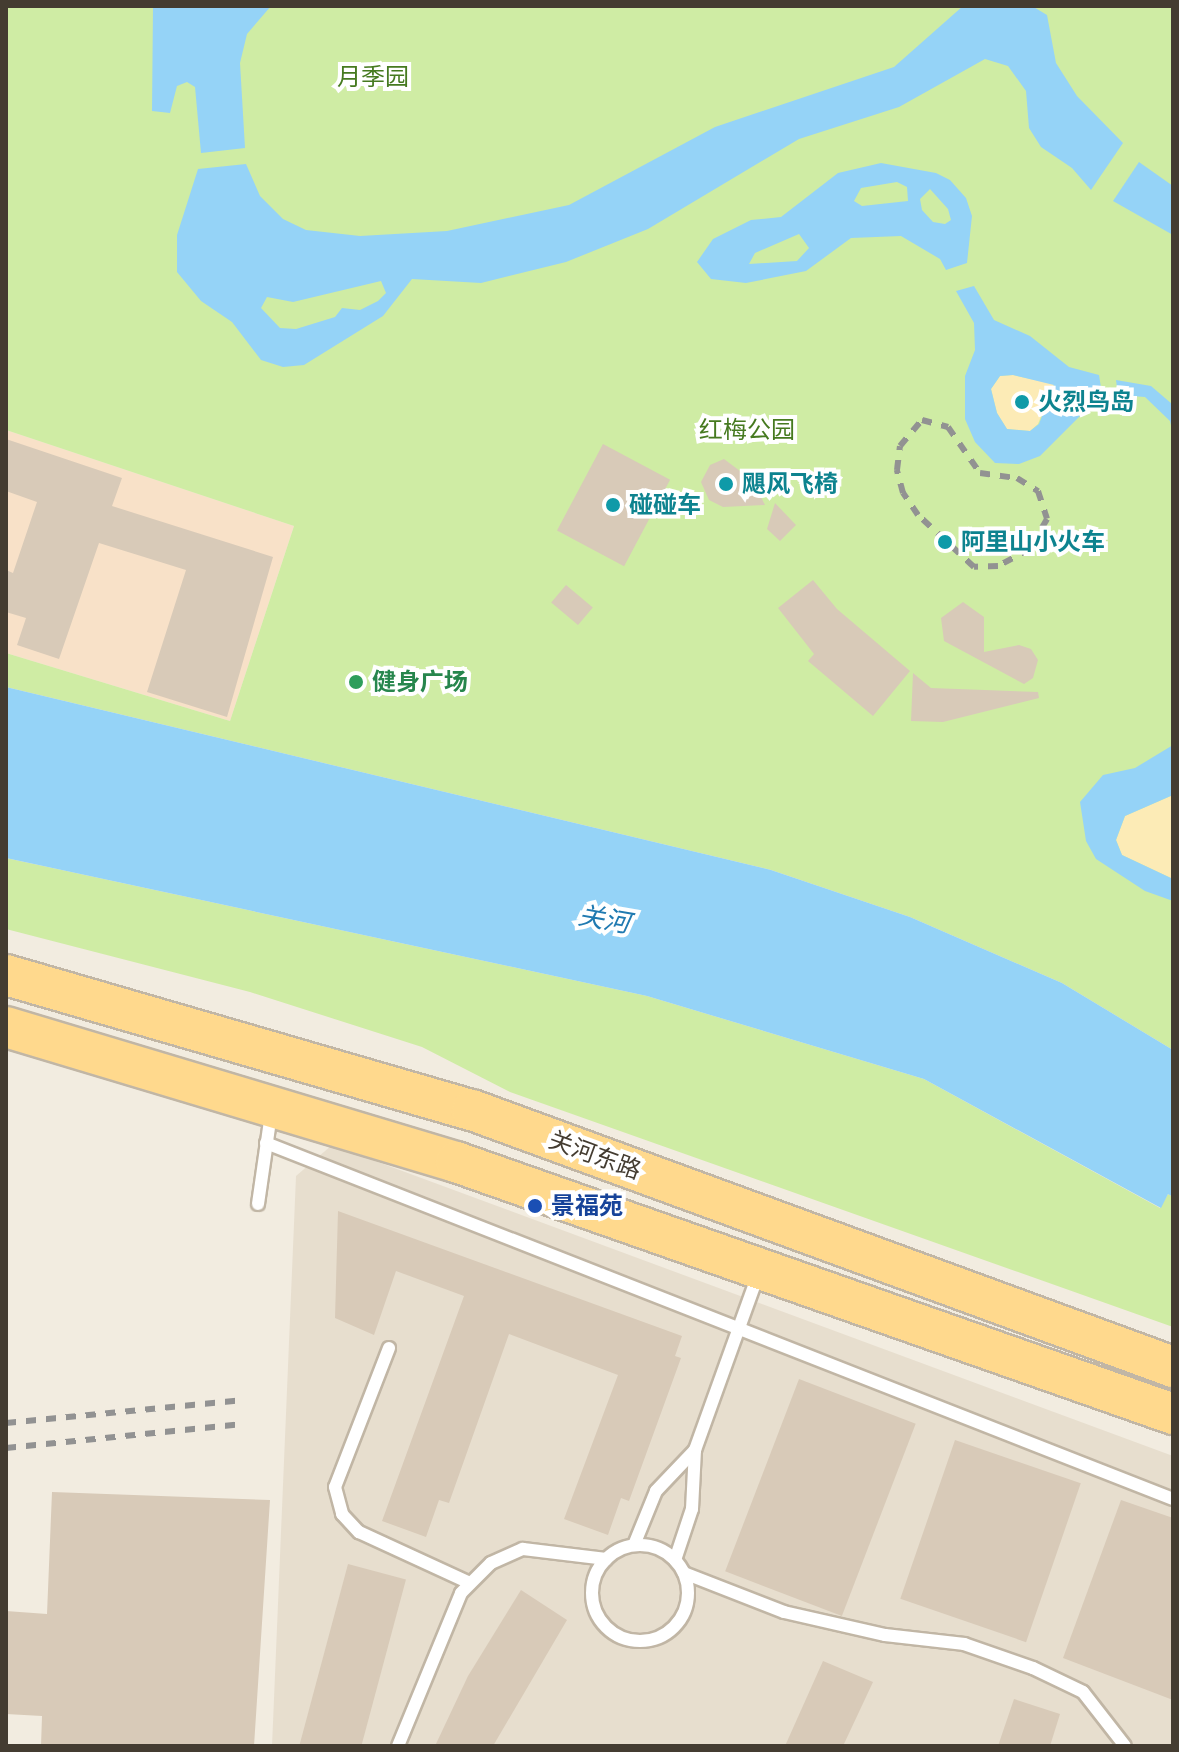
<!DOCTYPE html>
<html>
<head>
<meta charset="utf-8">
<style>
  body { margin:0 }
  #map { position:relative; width:1179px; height:1752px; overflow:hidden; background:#f2ece0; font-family:Montserrat,"Noto Sans SC",sans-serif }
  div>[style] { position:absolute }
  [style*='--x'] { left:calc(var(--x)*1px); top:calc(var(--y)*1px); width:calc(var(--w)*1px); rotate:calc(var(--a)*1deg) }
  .residential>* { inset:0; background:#e7dece }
  .commercial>* { inset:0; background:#f8e1c8 }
  .green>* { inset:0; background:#cfeca4 }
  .sand>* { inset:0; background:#fcebb6 }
  .water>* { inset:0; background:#95d3f7 }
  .building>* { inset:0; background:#d8cab8; transform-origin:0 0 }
  .roads { filter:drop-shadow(2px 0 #c1b6a5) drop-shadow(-2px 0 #c1b6a5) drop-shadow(0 2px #c1b6a5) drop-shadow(0 -2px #c1b6a5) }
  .service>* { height:12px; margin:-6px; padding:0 6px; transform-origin:6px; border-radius:6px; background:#fff }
  .service>.ring { margin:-6px; padding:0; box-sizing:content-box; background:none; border:12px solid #fff; border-radius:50% }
  .primary>* { height:40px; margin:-20px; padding:0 20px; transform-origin:20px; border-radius:20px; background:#ffd98d }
  .rail>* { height:6px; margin-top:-3px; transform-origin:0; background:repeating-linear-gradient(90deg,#929292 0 10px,transparent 0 20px) }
  .dots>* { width:22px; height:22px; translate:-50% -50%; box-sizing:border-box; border:4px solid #fff; border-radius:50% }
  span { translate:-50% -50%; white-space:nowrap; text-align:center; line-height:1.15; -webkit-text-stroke:8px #fff; paint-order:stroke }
  .park-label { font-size:24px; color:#467a20 }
  .culture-label { font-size:24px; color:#0d838f; font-weight:700 }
  .left { translate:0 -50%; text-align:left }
  .leisure-label { font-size:24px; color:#27864d; font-weight:700 }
  .street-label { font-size:24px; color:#443c31 }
  .transit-label { font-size:24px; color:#164399; font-weight:700 }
  .water-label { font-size:26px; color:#207ab1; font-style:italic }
  .frame { position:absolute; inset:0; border:8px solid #443c31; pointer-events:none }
</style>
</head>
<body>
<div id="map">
  <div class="residential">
    <i style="clip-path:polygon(332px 1145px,1173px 1456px,1173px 1746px,272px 1746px,296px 1176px)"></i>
  </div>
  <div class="commercial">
    <i style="clip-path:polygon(6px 430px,294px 526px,230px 721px,6px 653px)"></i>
  </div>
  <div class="green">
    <i style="clip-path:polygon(6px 6px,1173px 6px,1173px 1050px,1062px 983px,910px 917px,771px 870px,6px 687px,6px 653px,230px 721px,294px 526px,6px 430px)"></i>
    <i style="clip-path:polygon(6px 858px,647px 996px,924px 1079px,1160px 1208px,1168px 1194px,1173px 1197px,1173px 1327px,510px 1092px,422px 1047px,250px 992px,6px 929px)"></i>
  </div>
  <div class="sand">
    <i style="clip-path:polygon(1013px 375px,1054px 384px,1038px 424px,1030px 431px,1007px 429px,997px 413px,991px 389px,1000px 376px)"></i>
    <i style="clip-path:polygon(1173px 795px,1173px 879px,1122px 855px,1116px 840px,1125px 816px)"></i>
  </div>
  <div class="water">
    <i style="clip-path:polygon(153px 6px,271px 6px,247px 34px,240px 63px,245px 148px,201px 153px,195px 87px,187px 82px,177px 86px,170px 113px,152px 111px)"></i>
    <i style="clip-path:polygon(evenodd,963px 6px,1032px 6px,1047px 15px,1056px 63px,1077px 96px,1123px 143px,1091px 190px,1072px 168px,1041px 147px,1029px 128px,1026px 91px,1008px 66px,985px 59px,899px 107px,799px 139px,648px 229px,566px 262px,481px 283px,412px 279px,383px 316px,304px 365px,283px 367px,261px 360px,232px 322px,201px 301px,177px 272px,177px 235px,198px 169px,246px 164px,260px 196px,283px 219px,306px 230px,360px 236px,447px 231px,569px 205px,715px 127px,894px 67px,963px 6px,381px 281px,386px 293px,378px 301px,360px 310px,342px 308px,335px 317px,296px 329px,280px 328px,261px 308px,267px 297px,293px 302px,381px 281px)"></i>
    <i style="clip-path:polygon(1139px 162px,1173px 186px,1173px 235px,1113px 201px)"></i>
    <i style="clip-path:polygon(evenodd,881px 163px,936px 173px,950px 180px,966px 198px,972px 216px,967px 263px,946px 270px,940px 259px,901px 236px,851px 238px,806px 271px,746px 283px,711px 279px,697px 262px,713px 239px,751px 220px,781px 217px,838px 173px,881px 163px,897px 182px,907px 187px,908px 201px,862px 206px,854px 201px,861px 188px,897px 182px,881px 163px,930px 189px,948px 209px,951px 220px,945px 224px,933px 222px,922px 210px,920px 199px,930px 189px,881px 163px,799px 234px,809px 248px,797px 261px,749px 264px,755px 253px,799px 234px)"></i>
    <i style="clip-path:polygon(evenodd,974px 286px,994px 320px,1030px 336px,1069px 367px,1099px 375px,1102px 394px,1040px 456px,1019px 464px,995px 463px,975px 442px,965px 419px,965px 376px,975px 350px,974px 323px,956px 291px,974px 286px,1013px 375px,1054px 385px,1039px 424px,1030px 431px,1007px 429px,997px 413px,991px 389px,1000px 376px,1013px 375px)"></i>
    <i style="clip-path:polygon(1116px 380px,1151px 386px,1172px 404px,1173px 434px,1170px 421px,1145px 397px,1118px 395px)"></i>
    <i style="clip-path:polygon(6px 687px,771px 870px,910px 917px,1062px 983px,1173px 1050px,1173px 1197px,1168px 1194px,1161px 1208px,924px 1079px,647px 996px,6px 858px)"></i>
    <i style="clip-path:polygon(1173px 745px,1173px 795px,1125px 816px,1116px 840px,1122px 855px,1173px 879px,1173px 901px,1145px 891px,1096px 859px,1086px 841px,1080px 802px,1103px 775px,1135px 768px)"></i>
  </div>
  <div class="building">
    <i style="clip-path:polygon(6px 439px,122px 478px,112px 506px,273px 557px,227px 717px,147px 692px,186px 570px,99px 543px,59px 659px,17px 645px,26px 618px,6px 612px,6px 570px,13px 573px,37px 502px,6px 491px)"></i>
    <i style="left:603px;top:444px;width:76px;height:98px;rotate:28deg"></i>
    <i style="clip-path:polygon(724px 459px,752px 480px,765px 505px,723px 507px,709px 500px,701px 482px,710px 465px)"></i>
    <i style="clip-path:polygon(775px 503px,796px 525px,780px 541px,767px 529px)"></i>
    <i style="clip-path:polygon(813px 580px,837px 609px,910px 671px,873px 716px,808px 661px,814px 654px,778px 608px)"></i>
    <i style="left:566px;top:585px;width:35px;height:23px;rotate:40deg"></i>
    <i style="clip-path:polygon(963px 602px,984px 617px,984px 652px,1019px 645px,1031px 649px,1038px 660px,1033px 678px,1024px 684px,944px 641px,941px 618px)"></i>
    <i style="clip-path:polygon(913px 673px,931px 688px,1038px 692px,1039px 698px,943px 722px,911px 721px)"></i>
    <i style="clip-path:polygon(338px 1211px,682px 1336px,675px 1356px,681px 1358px,629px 1501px,621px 1498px,608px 1535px,564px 1519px,618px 1375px,509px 1334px,449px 1503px,439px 1500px,426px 1537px,382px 1521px,464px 1296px,396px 1271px,374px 1335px,335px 1318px)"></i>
    <i style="left:799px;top:1379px;width:125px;height:206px;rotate:21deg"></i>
    <i style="left:955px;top:1440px;width:133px;height:168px;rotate:19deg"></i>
    <i style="clip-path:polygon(52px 1492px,270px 1500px,254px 1746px,41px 1746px,42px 1716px,6px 1714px,6px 1611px,47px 1614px)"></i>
    <i style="clip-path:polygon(1121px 1500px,1173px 1518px,1173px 1700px,1063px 1658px)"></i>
    <i style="left:348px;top:1564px;width:60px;height:187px;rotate:15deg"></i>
    <i style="clip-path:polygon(521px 1590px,567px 1620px,493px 1746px,435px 1746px,468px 1676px)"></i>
    <i style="clip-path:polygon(823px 1661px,873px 1682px,843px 1746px,785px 1746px)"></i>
    <i style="clip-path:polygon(1014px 1699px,1060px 1714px,1050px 1746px,998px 1746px)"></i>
  </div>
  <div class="roads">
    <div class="service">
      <i style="--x:266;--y:1143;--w:974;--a:21.43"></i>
      <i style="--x:258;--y:1204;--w:91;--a:-81.8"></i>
      <i style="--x:389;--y:1348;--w:149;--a:111.2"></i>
      <i style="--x:335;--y:1487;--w:28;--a:75"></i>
      <i style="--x:342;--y:1514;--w:25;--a:47"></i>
      <i style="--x:359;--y:1532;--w:122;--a:24.7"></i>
      <i style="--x:634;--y:1545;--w:58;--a:-67.8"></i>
      <i style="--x:656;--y:1491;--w:57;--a:-46.4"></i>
      <i class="ring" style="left:592px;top:1545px;width:84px;height:84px"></i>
      <i style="--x:675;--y:1560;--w:54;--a:-71.6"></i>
      <i style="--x:692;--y:1509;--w:59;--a:-87.1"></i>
      <i style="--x:695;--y:1450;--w:189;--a:-70.2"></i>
      <i style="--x:684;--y:1573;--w:107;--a:21.3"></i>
      <i style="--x:784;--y:1612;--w:104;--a:12.8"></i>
      <i style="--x:885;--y:1635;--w:80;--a:6.5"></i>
      <i style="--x:964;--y:1644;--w:73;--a:19.2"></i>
      <i style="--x:1033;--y:1668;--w:55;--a:25.6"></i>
      <i style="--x:1083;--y:1692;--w:68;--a:52.1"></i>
      <i style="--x:398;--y:1746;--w:165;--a:-67.6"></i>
      <i style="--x:461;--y:1593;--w:42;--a:-45"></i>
      <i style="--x:491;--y:1563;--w:35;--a:-24"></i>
      <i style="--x:523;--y:1549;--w:84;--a:6.9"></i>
    </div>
    <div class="primary">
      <i style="--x:6;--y:975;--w:485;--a:16.2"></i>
      <i style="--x:472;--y:1110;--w:747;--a:20.13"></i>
      <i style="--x:6;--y:1027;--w:470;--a:16.7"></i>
      <i style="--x:456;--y:1162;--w:760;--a:19.36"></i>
    </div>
  </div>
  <div class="rail">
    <i style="--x:922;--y:420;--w:27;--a:15"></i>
    <i style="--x:948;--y:427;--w:56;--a:55.2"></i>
    <i style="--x:980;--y:473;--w:37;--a:8"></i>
    <i style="--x:1017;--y:478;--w:25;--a:32"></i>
    <i style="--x:1038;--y:491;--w:29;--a:72"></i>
    <i style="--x:1047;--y:519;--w:34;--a:120"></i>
    <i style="--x:1030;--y:549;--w:36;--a:152"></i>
    <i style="--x:998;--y:566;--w:24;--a:178"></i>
    <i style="--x:974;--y:567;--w:76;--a:-137.1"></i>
    <i style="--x:918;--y:515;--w:27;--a:-124"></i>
    <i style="--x:903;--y:493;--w:24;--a:-105"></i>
    <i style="--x:897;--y:470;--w:24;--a:-83"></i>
    <i style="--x:900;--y:446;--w:34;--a:-50"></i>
    <i style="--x:6;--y:1423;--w:239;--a:-5.5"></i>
    <i style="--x:6;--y:1448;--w:238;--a:-5.8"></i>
  </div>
  <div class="dots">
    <i style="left:1022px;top:402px;background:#0f9aa8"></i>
    <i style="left:726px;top:484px;background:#0f9aa8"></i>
    <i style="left:613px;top:505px;background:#0f9aa8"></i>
    <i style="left:945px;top:542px;background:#0f9aa8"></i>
    <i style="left:356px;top:682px;background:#2e9e5b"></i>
    <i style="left:535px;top:1206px;background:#1a4fb4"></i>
  </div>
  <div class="park-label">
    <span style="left:373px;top:77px">月季园</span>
    <span style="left:747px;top:430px">红梅公园</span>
  </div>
  <div class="culture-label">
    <span class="left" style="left:1038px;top:402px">火烈鸟岛</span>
    <span class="left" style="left:742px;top:484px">飓风飞椅</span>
    <span class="left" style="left:629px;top:505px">碰碰车</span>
    <span class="left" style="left:961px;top:542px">阿里山小火车</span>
  </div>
  <div class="leisure-label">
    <span class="left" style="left:372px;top:682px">健身广场</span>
  </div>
  <div class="street-label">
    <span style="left:595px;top:1155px;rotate:20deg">关河东路</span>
  </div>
  <div class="transit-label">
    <span class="left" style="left:551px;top:1206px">景福苑</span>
  </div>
  <div class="water-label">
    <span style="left:604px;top:920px;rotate:10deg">关河</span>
  </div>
  <div class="frame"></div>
</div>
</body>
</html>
